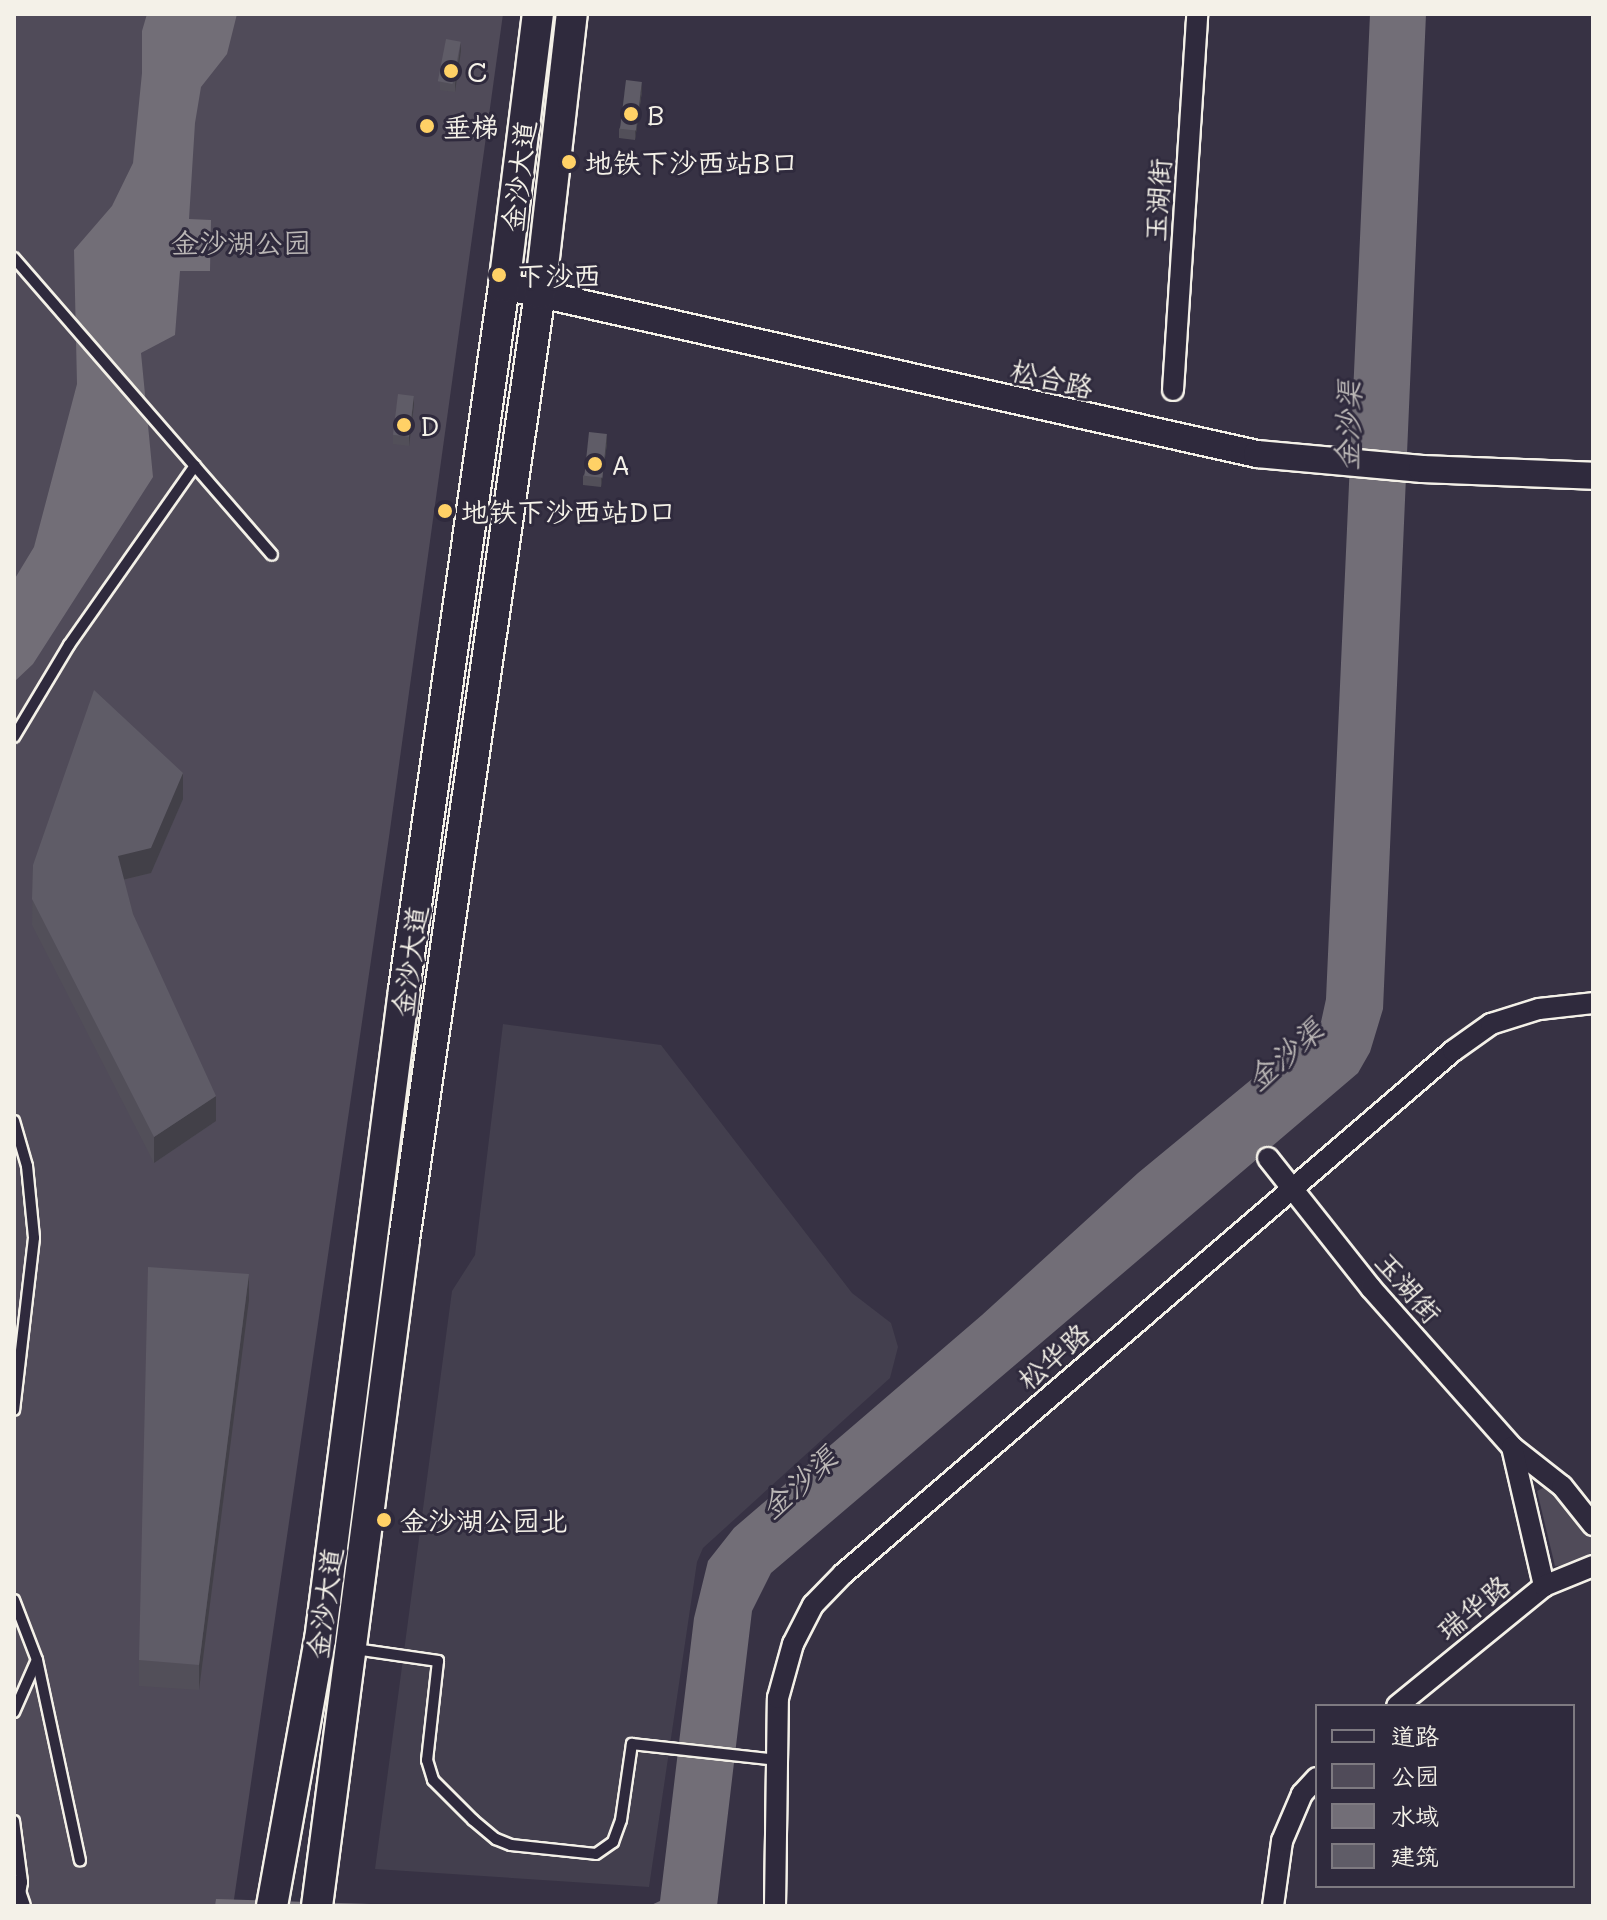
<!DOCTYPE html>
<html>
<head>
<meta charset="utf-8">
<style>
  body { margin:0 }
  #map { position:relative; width:1607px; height:1920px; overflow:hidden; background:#373244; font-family:Mali,"LXGW WenKai TC",sans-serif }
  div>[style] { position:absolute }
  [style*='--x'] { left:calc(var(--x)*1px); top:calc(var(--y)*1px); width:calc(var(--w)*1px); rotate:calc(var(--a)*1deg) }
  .built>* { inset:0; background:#433f4e }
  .green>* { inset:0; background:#504b59 }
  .water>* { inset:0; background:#726e77 }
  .roads { filter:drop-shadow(2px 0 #f4f1e8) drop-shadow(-2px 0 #f4f1e8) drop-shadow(0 2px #f4f1e8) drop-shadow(0 -2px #f4f1e8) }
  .service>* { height:10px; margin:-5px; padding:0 5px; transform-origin:5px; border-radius:5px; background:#2f2a3d }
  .pedestrian>* { height:16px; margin:-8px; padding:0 8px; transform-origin:8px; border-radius:8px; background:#2f2a3d }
  .minor>* { height:20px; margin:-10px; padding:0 10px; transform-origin:10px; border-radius:10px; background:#2f2a3d }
  .tertiary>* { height:26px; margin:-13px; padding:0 13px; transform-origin:13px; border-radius:13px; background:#2f2a3d }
  .secondary>* { height:30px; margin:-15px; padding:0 15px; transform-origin:15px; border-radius:15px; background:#2f2a3d }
  .wall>* { inset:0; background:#524f59 }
  .shaded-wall>* { inset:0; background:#424048 }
  .building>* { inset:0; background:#5f5c67; transform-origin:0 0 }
  .dots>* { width:22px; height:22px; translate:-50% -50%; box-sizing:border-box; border:4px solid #2f2a3d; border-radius:50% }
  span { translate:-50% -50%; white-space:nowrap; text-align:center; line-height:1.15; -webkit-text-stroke:6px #2f2a3d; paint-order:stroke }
  .poi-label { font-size:28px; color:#f4f1e8 }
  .left { translate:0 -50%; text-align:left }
  .street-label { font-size:28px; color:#f4f1e8 }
  .park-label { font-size:28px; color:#bbb7b6 }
  .water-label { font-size:30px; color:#bab6b5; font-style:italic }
  .frame { position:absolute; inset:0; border:16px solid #f4f1e8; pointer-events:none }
  .legend { position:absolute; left:1315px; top:1704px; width:260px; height:184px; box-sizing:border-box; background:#2f2a3d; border:2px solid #7e7a81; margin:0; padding:10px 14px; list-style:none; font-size:24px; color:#f4f1e8 }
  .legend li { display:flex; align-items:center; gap:16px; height:40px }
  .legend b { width:40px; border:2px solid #7e7a81 }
</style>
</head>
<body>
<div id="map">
  <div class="built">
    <i style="clip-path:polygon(503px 1024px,661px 1045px,852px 1293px,891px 1323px,898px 1347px,890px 1378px,703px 1548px,697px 1562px,649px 1887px,375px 1869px,452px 1291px,475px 1255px)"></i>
  </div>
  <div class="green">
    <i style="clip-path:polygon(14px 14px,503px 14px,389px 837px,233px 1906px,14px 1906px)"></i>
    <i style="clip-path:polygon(1549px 1485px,1593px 1539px,1593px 1554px,1573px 1565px,1555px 1566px,1537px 1491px)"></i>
  </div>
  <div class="water">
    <i style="clip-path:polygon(147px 14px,237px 14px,227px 54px,201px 87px,195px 123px,189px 219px,211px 220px,210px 271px,180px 271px,175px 335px,141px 353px,153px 477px,33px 664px,14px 682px,14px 580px,34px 547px,77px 384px,74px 250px,112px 206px,133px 163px,142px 73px,142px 31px)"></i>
    <i style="clip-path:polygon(1370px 14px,1426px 14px,1383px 1009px,1370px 1052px,1358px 1073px,771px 1573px,752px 1611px,717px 1906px,649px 1906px,660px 1901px,694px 1618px,708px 1561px,734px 1528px,982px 1315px,1138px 1173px,1321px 1022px,1326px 999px)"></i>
    <i style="clip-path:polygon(216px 1899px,370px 1904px,370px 1906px,215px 1906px)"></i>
  </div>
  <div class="roads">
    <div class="service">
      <i style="--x:14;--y:258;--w:393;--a:49"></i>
      <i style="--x:14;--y:737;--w:107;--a:-59.1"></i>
      <i style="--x:69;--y:645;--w:219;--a:-54.9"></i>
      <i style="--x:14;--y:1121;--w:47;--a:73.9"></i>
      <i style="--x:27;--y:1166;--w:72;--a:84.4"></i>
      <i style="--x:34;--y:1238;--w:173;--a:96.6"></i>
      <i style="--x:14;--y:1600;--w:64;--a:69"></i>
      <i style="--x:37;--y:1660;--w:205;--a:77.9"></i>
      <i style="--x:355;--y:1649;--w:84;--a:8.2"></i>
      <i style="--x:438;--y:1661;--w:100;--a:96.3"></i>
      <i style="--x:427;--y:1760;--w:21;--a:73"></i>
      <i style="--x:433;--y:1780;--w:57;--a:45"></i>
      <i style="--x:473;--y:1820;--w:30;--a:40"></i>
      <i style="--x:496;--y:1839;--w:16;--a:22"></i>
      <i style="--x:511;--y:1845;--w:85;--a:6"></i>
      <i style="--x:596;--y:1854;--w:21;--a:-35"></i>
      <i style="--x:613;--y:1842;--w:23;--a:-70"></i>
      <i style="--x:621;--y:1820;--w:77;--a:-81.8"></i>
      <i style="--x:632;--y:1744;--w:146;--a:6.3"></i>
      <i style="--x:14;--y:1712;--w:55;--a:-66.3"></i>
      <i style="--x:14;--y:1821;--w:62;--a:82.5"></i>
      <i style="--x:22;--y:1882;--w:13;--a:99"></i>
    </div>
    <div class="pedestrian">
      <i style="--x:14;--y:1883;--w:24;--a:71"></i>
    </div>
    <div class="minor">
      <i style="--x:1173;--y:390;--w:377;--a:-86.3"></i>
      <i style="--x:1268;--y:1158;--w:166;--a:51.6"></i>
      <i style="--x:1371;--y:1288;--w:213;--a:48.4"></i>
      <i style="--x:1512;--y:1447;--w:63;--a:38"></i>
      <i style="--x:1562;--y:1486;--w:50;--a:51.5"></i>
      <i style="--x:1512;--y:1447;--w:143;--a:77"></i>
      <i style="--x:1397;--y:1706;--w:190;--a:-39.2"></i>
      <i style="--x:1544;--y:1586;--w:53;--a:-22.2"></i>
      <i style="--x:775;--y:1906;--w:208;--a:-89.2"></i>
      <i style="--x:778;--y:1698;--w:56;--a:-74.5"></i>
      <i style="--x:793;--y:1644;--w:44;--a:-62.9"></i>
      <i style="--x:813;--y:1605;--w:43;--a:-45.9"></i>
      <i style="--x:843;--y:1574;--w:804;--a:-40.61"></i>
      <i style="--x:1453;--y:1051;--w:47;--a:-35.4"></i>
      <i style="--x:1491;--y:1024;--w:50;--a:-17.4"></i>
      <i style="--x:1539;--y:1009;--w:54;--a:-6.3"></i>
      <i style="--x:1273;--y:1906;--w:66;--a:-82.1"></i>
      <i style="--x:1282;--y:1841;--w:51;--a:-66.9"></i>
      <i style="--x:1302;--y:1794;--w:22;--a:-47"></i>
    </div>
    <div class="tertiary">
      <i style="--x:504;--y:286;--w:772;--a:12.58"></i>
      <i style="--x:1257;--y:454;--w:166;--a:5.2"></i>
      <i style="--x:1422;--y:469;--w:171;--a:2.3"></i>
    </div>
    <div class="secondary">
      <i style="--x:272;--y:1906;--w:270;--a:-79.8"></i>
      <i style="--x:320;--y:1640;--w:655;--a:-82.64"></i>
      <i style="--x:404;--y:990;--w:711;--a:-81.92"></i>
      <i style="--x:504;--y:286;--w:274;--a:-82.9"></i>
      <i style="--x:317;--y:1906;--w:672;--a:-82.56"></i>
      <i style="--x:404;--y:1240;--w:957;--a:-81.83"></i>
      <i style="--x:540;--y:293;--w:281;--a:-83.5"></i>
    </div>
  </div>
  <div class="wall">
    <i style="clip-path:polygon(461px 51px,455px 92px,440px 90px,440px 82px)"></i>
    <i style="clip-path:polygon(642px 91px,635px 140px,619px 138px,619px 129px)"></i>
    <i style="clip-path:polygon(414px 405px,409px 446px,393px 444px,393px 435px)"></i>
    <i style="clip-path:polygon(607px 443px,601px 487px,583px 485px,583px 476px)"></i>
    <i style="clip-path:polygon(183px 799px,151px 873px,124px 880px,133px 914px,216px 1121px,154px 1163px,32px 925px,33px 865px)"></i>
    <i style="clip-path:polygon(249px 1300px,199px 1690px,139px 1686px,139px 1660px)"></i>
  </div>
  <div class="shaded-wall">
    <i style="clip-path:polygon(461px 42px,461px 51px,455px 92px,455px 84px)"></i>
    <i style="clip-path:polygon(642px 82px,642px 91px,635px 140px,635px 131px)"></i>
    <i style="clip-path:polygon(414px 396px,414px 405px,409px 446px,409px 437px)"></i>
    <i style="clip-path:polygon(607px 434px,607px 443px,601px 487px,601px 478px)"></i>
    <i style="clip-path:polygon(183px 773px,183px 799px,151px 873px,118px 881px,118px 856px)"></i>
    <i style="clip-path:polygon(216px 1096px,216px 1121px,154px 1163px,154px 1137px)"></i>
    <i style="clip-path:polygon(249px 1274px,249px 1300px,199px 1690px,199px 1665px)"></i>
  </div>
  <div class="building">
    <i style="left:446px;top:39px;width:15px;height:43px;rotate:11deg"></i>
    <i style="left:626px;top:80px;width:16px;height:49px;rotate:7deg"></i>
    <i style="left:398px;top:394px;width:16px;height:41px;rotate:7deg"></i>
    <i style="left:589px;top:432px;width:18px;height:44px;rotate:6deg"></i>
    <i style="clip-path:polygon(94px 690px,183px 773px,151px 848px,118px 856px,133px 914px,216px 1096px,154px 1137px,32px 899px,33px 865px)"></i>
    <i style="clip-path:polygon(148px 1267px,249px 1274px,199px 1665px,139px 1660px)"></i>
  </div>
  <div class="dots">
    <i style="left:451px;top:71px;background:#ffd166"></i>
    <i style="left:631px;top:114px;background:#ffd166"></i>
    <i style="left:427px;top:126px;background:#ffd166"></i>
    <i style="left:569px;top:162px;background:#ffd166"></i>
    <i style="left:499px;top:275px;background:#ffd166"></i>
    <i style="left:404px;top:425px;background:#ffd166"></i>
    <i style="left:595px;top:464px;background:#ffd166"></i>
    <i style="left:445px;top:511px;background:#ffd166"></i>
    <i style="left:384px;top:1520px;background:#ffd166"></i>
  </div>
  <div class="poi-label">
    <span class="left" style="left:467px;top:71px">C</span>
    <span class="left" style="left:647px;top:114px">B</span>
    <span class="left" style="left:443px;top:126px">垂梯</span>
    <span class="left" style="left:585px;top:162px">地铁下沙西站B口</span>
    <span class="left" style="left:517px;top:275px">下沙西</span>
    <span class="left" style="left:420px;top:425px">D</span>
    <span class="left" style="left:611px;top:464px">A</span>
    <span class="left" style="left:461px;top:511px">地铁下沙西站D口</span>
    <span class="left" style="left:400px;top:1520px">金沙湖公园北</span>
  </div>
  <div class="street-label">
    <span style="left:518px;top:176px;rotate:-83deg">金沙大道</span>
    <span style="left:1157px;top:200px;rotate:-86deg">玉湖街</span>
    <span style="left:1052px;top:378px;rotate:13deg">松合路</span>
    <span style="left:409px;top:961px;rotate:-82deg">金沙大道</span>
    <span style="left:1409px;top:1287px;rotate:49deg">玉湖街</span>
    <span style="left:1053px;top:1356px;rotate:-41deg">松华路</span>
    <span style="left:324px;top:1603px;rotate:-82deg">金沙大道</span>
    <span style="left:1473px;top:1607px;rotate:-39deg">瑞华路</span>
  </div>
  <div class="park-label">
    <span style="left:241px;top:242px">金沙湖公园</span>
  </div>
  <div class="water-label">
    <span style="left:1347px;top:426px;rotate:-88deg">金沙渠</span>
    <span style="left:1284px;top:1054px;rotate:-41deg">金沙渠</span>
    <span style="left:798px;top:1482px;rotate:-41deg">金沙渠</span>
  </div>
  <div class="frame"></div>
  <ul class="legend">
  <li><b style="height:10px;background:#2f2a3d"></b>道路</li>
  <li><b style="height:22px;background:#504b59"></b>公园</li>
  <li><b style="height:22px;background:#726e77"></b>水域</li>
  <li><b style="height:22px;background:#5f5c67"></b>建筑</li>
  </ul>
</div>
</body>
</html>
